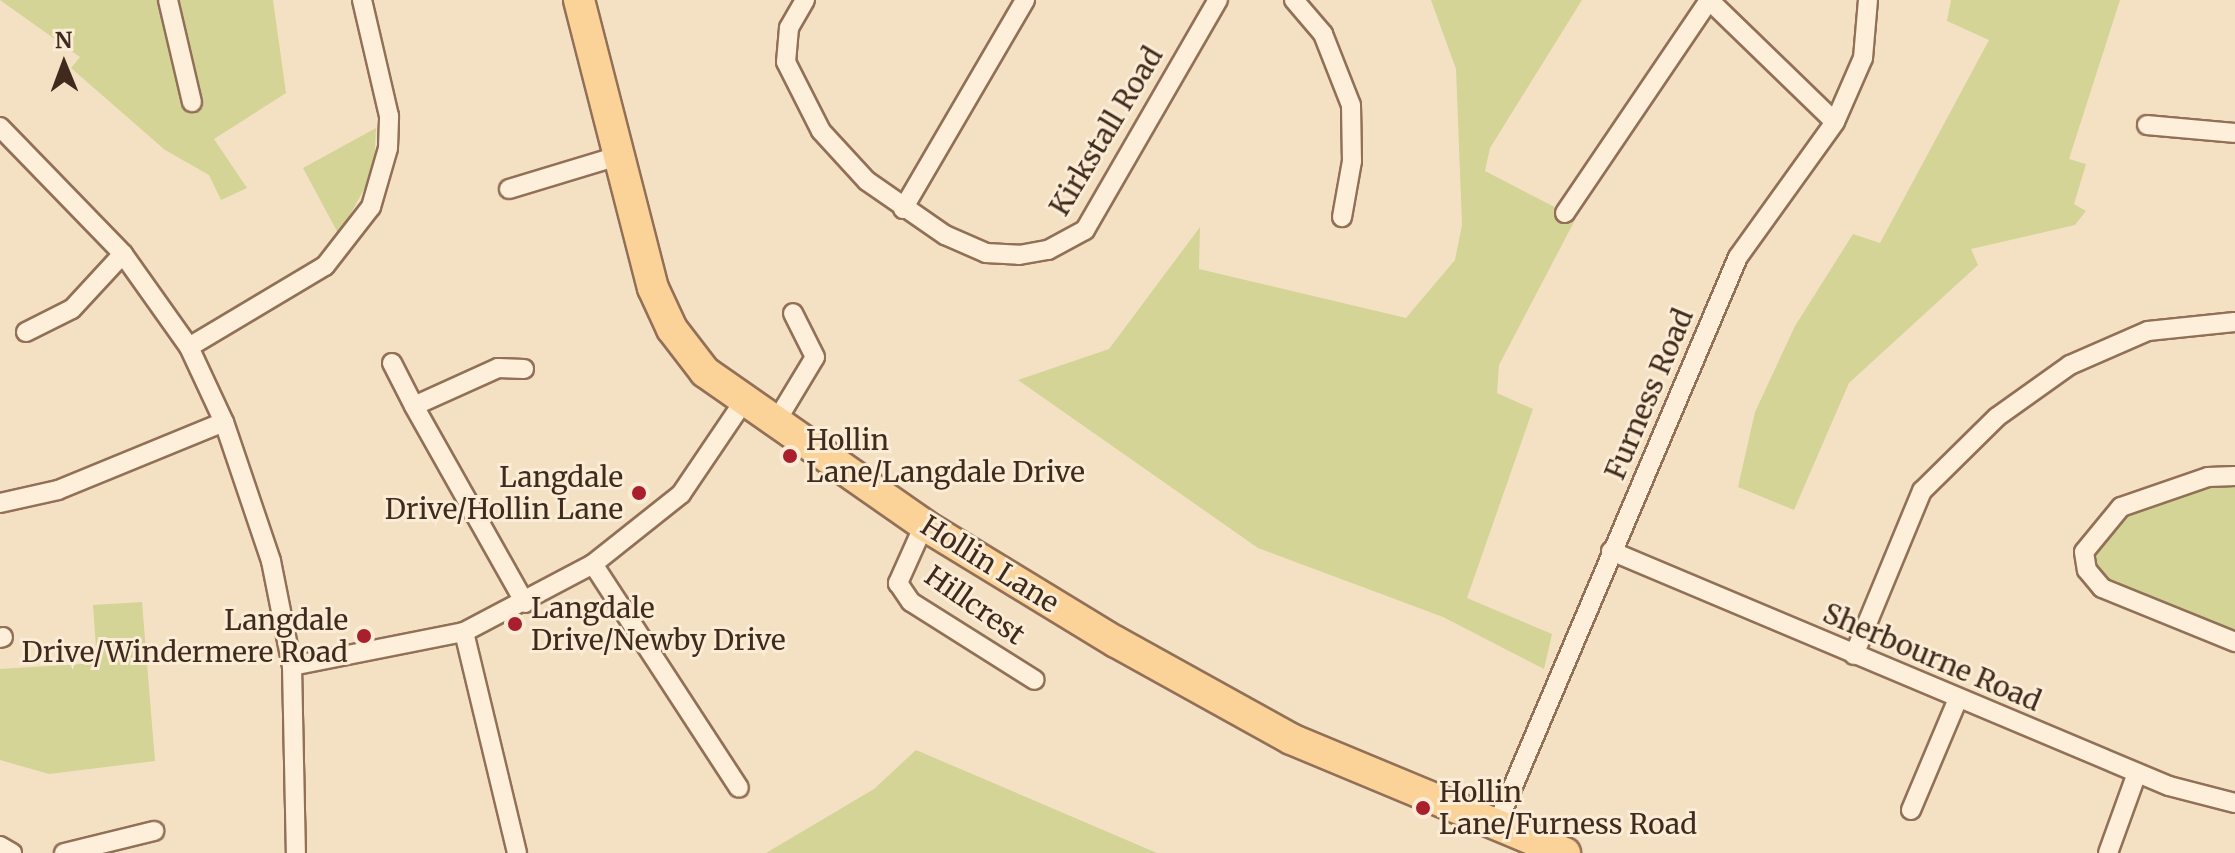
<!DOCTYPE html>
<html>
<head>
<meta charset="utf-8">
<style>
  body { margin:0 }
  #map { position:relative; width:2235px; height:853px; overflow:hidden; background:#f4e1c4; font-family:Merriweather,serif }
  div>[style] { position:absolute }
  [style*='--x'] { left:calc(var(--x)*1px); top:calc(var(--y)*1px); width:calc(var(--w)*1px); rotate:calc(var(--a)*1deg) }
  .green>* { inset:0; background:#d3d496 }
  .roads { filter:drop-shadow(2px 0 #927057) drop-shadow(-2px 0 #927057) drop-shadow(0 2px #927057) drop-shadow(0 -2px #927057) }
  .street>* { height:18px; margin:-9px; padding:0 9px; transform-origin:9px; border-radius:9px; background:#fdefd9 }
  .primary>* { height:30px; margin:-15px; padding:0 15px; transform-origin:15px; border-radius:15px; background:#fbd298 }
  .dots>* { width:22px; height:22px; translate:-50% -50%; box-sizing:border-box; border:4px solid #faecd5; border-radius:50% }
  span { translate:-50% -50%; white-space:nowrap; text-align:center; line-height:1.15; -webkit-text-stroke:6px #faecd5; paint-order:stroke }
  .street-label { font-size:28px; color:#402a1d }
  .poi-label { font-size:28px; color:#402a1d }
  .left { translate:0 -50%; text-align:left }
  .right { translate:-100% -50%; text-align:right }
  .north { position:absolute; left:24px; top:24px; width:80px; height:80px; -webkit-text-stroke:6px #faecd5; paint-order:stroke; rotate:359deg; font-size:22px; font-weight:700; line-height:32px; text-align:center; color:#402a1d }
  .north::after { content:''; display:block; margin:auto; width:28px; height:36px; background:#402a1d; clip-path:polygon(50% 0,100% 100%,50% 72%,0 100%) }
</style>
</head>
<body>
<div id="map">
  <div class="green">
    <i style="clip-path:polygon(0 0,273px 0,286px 93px,214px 139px,247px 188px,221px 200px,209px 175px,165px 150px,71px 68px,80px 57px)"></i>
    <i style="clip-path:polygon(1431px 0,1582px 0,1490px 148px,1485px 171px,1576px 218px,1499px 365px,1497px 393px,1533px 409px,1467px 598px,1552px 634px,1544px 669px,1443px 617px,1258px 548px,1018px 380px,1109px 349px,1200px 227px,1199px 269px,1406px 318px,1455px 260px,1462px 225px,1456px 69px)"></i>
    <i style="clip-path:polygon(1951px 0,2120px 0,2069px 159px,2086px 164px,2074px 204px,2086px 211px,2075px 225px,1971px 249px,1978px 265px,1849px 383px,1794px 510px,1738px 487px,1755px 412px,1795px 326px,1853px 234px,1880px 243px,1989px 40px,1947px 21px)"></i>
    <i style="clip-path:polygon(376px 128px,374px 171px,339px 235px,303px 168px)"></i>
    <i style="clip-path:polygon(2213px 481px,2235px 481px,2235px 636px,2100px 577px,2093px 558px,2122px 515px)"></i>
    <i style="clip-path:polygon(142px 602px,155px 761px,49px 774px,0 760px,0 669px,97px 663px,93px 605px)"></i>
    <i style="clip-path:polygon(916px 750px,1157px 853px,766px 853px,874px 789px)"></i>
  </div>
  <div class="roads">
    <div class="street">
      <i style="--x:168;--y:0;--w:105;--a:76.8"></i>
      <i style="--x:805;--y:0;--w:32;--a:120"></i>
      <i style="--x:789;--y:28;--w:34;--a:95"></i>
      <i style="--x:786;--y:62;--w:77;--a:63.1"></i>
      <i style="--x:821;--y:131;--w:68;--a:47.4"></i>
      <i style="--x:867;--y:181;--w:95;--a:34.7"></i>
      <i style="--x:945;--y:235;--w:45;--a:23.7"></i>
      <i style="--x:986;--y:253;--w:33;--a:3"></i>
      <i style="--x:1019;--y:255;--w:29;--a:-10"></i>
      <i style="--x:1048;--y:250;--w:42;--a:-28.4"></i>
      <i style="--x:1085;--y:230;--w:266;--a:-60"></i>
      <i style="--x:1294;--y:0;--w:45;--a:49.5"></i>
      <i style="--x:1323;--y:34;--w:76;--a:68.5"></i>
      <i style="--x:1351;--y:105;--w:56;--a:89"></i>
      <i style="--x:1352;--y:161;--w:57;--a:100.1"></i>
      <i style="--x:2147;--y:125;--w:88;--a:5.2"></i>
      <i style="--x:0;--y:127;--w:177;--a:45.9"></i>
      <i style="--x:123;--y:254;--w:114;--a:54.6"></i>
      <i style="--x:189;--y:347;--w:83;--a:65"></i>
      <i style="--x:224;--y:422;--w:147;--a:71.3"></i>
      <i style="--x:271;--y:561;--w:107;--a:78.7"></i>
      <i style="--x:292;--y:666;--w:187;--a:88.8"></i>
      <i style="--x:509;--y:189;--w:114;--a:-16.8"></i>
      <i style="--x:903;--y:209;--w:242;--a:-59.7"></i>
      <i style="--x:1565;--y:213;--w:257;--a:-55.9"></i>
      <i style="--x:1709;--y:0;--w:175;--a:44.1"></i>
      <i style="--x:26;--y:332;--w:51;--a:-26.6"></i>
      <i style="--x:72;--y:309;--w:75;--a:-47.2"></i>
      <i style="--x:189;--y:347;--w:158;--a:-30.8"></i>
      <i style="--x:325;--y:266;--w:75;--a:-52.1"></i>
      <i style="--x:371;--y:207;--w:61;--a:-73.9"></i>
      <i style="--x:388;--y:148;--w:32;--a:-88"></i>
      <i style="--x:389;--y:116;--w:119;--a:-103.1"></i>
      <i style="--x:392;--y:363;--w:48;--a:62.9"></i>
      <i style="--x:524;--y:369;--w:26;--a:-178"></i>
      <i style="--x:498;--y:368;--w:92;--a:155.7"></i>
      <i style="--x:414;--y:406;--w:226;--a:60.6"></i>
      <i style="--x:774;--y:425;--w:79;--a:-58.9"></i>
      <i style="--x:815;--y:357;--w:49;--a:-116.6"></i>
      <i style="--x:2235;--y:476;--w:27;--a:178"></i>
      <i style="--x:2208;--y:477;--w:92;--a:161"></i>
      <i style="--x:2121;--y:507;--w:58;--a:129.4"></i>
      <i style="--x:2084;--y:552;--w:18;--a:81"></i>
      <i style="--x:2087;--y:570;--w:23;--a:50"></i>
      <i style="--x:2102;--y:588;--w:144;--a:22.1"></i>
      <i style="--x:0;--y:503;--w:59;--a:-12.6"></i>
      <i style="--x:58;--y:490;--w:179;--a:-22.3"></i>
      <i style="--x:924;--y:525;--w:64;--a:114.1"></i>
      <i style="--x:898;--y:583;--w:23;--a:56"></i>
      <i style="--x:911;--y:602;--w:146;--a:32.2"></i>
      <i style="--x:1611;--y:551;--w:605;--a:22.84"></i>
      <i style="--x:2169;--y:786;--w:68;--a:14.4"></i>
      <i style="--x:593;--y:564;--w:267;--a:56.9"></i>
      <i style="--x:464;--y:632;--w:227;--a:76.5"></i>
      <i style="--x:0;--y:638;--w:3;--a:-18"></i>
      <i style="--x:1854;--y:655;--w:178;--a:-67.5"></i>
      <i style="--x:1922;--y:491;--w:105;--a:-44.6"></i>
      <i style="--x:1997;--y:417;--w:90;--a:-35.5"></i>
      <i style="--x:2070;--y:365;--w:85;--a:-23.6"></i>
      <i style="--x:2148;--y:331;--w:87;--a:-5.9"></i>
      <i style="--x:292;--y:666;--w:175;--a:-11.2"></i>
      <i style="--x:464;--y:632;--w:146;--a:-27.8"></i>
      <i style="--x:593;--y:564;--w:112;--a:-38.5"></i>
      <i style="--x:681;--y:494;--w:109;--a:-55.9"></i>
      <i style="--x:1911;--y:810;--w:121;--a:-67.1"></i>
      <i style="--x:1497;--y:824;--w:616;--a:-66.97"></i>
      <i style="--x:1738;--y:257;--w:166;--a:-54.3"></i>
      <i style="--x:1835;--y:122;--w:70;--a:-66.4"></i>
      <i style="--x:1863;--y:58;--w:58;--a:-85.1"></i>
      <i style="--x:0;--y:846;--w:14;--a:30"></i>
      <i style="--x:64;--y:853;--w:93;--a:-13.7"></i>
      <i style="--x:2108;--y:853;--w:85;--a:-70.1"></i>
    </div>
    <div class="primary">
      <i style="--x:579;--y:0;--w:297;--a:75.6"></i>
      <i style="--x:653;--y:288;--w:45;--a:65.1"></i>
      <i style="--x:672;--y:329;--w:54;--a:52.5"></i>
      <i style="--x:705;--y:372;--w:267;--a:34.9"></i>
      <i style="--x:924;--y:525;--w:225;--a:31.4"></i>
      <i style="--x:1116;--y:642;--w:200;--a:29"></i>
      <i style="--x:1291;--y:739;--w:297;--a:22.6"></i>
    </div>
  </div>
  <div class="dots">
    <i style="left:790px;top:456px;background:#a91f2e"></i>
    <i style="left:639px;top:493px;background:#a91f2e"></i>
    <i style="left:515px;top:624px;background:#a91f2e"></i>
    <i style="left:364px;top:636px;background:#a91f2e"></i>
    <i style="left:1423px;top:808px;background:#a91f2e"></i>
  </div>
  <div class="street-label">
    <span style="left:1106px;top:131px;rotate:-59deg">Kirkstall Road</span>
    <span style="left:1649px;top:394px;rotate:-67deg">Furness Road</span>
    <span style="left:990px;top:564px;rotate:32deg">Hollin Lane</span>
    <span style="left:975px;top:605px;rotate:35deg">Hillcrest</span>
    <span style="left:1932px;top:657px;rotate:23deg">Sherbourne Road</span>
  </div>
  <div class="poi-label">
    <span class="left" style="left:806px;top:456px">Hollin<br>Lane/Langdale Drive</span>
    <span class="right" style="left:623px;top:493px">Langdale<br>Drive/Hollin Lane</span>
    <span class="left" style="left:531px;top:624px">Langdale<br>Drive/Newby Drive</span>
    <span class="right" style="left:348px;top:636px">Langdale<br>Drive/Windermere Road</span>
    <span class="left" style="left:1439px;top:808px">Hollin<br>Lane/Furness Road</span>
  </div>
  <div class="north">N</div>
</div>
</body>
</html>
